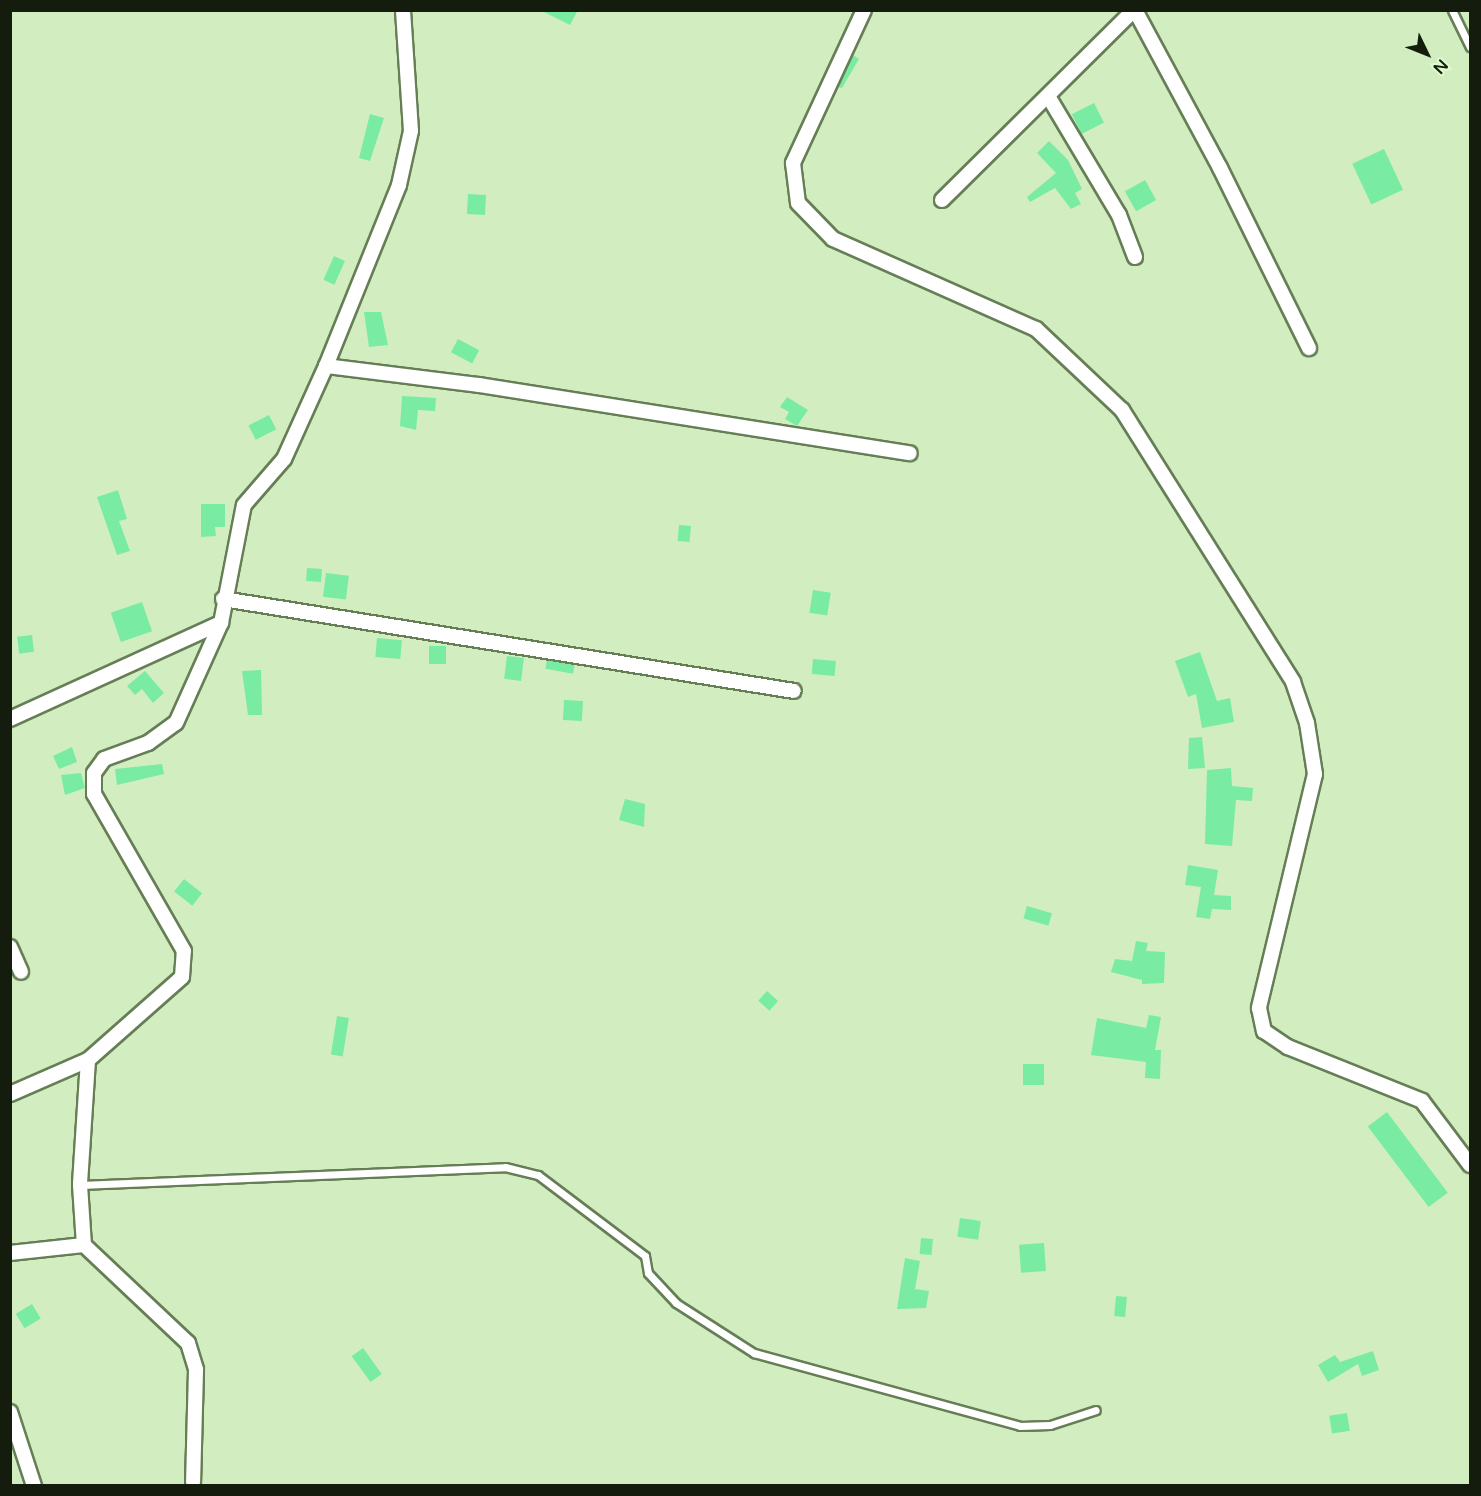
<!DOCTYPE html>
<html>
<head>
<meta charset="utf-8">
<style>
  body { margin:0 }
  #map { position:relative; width:1481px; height:1496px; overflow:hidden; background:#d2eec1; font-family:"Varela Round",sans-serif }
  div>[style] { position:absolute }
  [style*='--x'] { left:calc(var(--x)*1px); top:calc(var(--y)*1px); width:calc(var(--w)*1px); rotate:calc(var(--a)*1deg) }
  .building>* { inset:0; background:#7aeba2; transform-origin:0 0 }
  .roads { filter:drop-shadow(2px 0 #667e56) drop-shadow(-2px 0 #667e56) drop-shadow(0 2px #667e56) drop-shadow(0 -2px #667e56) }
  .service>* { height:7px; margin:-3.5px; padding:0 3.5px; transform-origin:3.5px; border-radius:3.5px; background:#fff }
  .minor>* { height:14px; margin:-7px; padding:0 7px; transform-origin:7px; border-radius:7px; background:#fff }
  span { translate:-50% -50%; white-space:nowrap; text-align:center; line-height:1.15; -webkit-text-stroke:4.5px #dffcce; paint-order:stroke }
  .frame { position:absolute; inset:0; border:12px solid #141d0d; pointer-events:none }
  .north { position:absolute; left:1397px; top:24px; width:60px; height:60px; -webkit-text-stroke:4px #dffcce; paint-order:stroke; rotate:133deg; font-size:16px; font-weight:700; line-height:24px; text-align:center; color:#141d0d }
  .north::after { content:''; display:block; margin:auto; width:21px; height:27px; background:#141d0d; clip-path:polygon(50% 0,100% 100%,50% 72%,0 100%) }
</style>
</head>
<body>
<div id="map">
  <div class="building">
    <i style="clip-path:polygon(540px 10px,578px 10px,570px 25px)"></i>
    <i style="clip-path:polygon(853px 55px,859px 59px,842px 88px,838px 87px)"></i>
    <i style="left:1094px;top:103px;width:22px;height:25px;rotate:63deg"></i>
    <i style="clip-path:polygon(370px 114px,384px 118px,370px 161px,359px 158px)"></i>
    <i style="clip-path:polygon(1049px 141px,1068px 160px,1082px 189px,1075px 193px,1081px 204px,1071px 209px,1055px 188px,1030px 202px,1027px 197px,1056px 173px,1037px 153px)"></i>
    <i style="left:1384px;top:149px;width:45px;height:35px;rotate:65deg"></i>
    <i style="left:1145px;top:180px;width:23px;height:23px;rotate:61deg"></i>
    <i style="left:468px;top:194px;width:18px;height:20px;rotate:3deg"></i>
    <i style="left:334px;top:256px;width:12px;height:26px;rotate:24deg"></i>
    <i style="clip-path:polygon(364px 312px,381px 312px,388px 345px,369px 347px)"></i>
    <i style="left:458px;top:339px;width:24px;height:15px;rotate:28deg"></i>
    <i style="clip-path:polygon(402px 396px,436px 398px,435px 411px,418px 410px,416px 430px,400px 426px)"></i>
    <i style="clip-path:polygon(787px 397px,808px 410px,797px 426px,785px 419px,789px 412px,780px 407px)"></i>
    <i style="left:269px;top:415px;width:16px;height:23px;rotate:63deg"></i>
    <i style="clip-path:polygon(118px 490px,127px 519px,119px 521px,130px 551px,117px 555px,97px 497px)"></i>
    <i style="clip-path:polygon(201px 504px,225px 504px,225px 527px,215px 527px,216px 536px,201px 537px)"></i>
    <i style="left:679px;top:525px;width:12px;height:16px;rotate:5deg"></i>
    <i style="left:307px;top:568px;width:15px;height:13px;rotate:4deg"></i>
    <i style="left:326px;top:573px;width:23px;height:24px;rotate:7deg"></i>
    <i style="left:813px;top:590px;width:18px;height:23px;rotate:9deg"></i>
    <i style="left:142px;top:602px;width:31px;height:33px;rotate:71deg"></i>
    <i style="left:32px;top:635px;width:17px;height:15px;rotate:83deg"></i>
    <i style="left:377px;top:638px;width:25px;height:19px;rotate:5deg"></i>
    <i style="left:429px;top:646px;width:17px;height:18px"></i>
    <i style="clip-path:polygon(1200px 652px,1217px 701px,1230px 698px,1234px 722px,1202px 728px,1196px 694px,1188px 697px,1175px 661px)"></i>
    <i style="left:507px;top:656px;width:17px;height:23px;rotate:7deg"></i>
    <i style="left:813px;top:659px;width:23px;height:15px;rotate:5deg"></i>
    <i style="left:547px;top:660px;width:28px;height:9px;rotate:10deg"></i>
    <i style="clip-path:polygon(261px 670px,262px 715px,248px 715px,242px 671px)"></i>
    <i style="clip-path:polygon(145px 671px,164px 693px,153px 703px,142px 689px,135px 695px,127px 686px)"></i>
    <i style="left:564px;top:700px;width:19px;height:20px;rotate:3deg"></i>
    <i style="clip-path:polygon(1202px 737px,1205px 768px,1188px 769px,1189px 738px)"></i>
    <i style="clip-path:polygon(72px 747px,77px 762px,59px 769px,53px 756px)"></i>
    <i style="clip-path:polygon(162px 764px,164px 774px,117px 785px,115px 769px)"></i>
    <i style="clip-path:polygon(1231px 768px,1232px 786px,1253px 788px,1252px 801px,1236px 800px,1232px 846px,1205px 844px,1207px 770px)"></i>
    <i style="clip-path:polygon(81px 773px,85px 788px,65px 795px,61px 775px)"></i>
    <i style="clip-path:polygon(625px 799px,645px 804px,644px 827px,619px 820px)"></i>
    <i style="clip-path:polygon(1188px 865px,1218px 870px,1214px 895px,1231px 896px,1231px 910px,1212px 909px,1210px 919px,1196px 917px,1201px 887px,1185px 885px)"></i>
    <i style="left:184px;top:879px;width:23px;height:16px;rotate:38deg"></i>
    <i style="left:1027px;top:906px;width:26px;height:13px;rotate:16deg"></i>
    <i style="clip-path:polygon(1136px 941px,1148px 943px,1146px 951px,1165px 952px,1164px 983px,1142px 984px,1142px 980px,1111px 972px,1115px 959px,1132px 961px)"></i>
    <i style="left:767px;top:991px;width:15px;height:13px;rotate:42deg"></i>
    <i style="clip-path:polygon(1149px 1015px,1161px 1017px,1155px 1050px,1161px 1050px,1160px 1079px,1145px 1078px,1146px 1062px,1091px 1055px,1097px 1018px,1146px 1028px)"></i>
    <i style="left:337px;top:1016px;width:12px;height:39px;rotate:9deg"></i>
    <i style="left:1044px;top:1064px;width:21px;height:21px;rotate:90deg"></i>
    <i style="left:1387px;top:1112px;width:101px;height:24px;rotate:53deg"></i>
    <i style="left:960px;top:1218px;width:21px;height:19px;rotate:8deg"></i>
    <i style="left:921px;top:1238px;width:12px;height:16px;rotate:5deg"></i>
    <i style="left:1044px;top:1243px;width:28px;height:25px;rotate:86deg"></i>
    <i style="clip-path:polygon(905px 1258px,920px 1261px,915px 1289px,929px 1291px,926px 1308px,897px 1309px)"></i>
    <i style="left:1116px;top:1296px;width:11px;height:20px;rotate:5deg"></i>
    <i style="left:32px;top:1304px;width:17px;height:19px;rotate:59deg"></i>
    <i style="left:363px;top:1348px;width:32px;height:14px;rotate:54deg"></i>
    <i style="clip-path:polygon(1373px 1351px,1379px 1370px,1362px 1376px,1358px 1364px,1328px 1382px,1318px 1365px,1335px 1355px,1340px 1362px)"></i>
    <i style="left:1347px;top:1413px;width:18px;height:18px;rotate:81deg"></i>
  </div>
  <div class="roads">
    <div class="service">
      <i style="--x:1452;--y:10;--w:41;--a:64.1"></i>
      <i style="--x:80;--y:1185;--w:425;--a:-2.4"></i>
      <i style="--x:505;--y:1167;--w:34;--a:14"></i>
      <i style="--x:538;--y:1175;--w:134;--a:37.1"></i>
      <i style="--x:645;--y:1256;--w:17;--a:80"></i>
      <i style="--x:648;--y:1273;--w:41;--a:47"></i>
      <i style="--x:676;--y:1303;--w:93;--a:32.7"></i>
      <i style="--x:754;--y:1353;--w:276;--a:15.3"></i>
      <i style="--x:1020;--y:1426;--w:30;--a:-2"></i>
      <i style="--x:1050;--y:1425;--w:48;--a:-18.1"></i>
    </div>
    <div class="minor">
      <i style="--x:864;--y:10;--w:169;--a:114.9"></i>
      <i style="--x:793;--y:163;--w:40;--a:82.9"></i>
      <i style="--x:798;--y:203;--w:50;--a:45.8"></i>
      <i style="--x:833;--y:239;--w:222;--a:23.9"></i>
      <i style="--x:1036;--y:329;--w:118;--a:43.3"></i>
      <i style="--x:1122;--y:410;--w:321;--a:57.8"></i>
      <i style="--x:1293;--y:682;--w:43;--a:71.1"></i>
      <i style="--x:1307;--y:723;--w:52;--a:81.1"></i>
      <i style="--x:1315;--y:774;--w:241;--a:103.5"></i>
      <i style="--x:1259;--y:1008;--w:24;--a:78"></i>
      <i style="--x:1264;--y:1031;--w:29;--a:34"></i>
      <i style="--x:1288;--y:1047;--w:144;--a:21.9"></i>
      <i style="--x:1422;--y:1101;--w:80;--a:53.1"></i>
      <i style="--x:1135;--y:10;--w:179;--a:61.7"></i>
      <i style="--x:1220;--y:168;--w:201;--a:63.7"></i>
      <i style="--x:1048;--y:96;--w:139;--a:59.2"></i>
      <i style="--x:1119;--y:215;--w:45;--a:69.1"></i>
      <i style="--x:942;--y:200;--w:270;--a:-44.7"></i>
      <i style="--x:326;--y:366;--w:154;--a:7.1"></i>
      <i style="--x:479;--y:385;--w:436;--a:9"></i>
      <i style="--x:223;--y:599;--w:578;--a:9.15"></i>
      <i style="--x:10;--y:719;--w:232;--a:-24.5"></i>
      <i style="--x:10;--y:947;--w:27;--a:66"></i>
      <i style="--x:88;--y:1060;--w:125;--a:93.7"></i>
      <i style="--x:80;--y:1185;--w:60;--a:86.2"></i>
      <i style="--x:84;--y:1245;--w:143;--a:43.3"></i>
      <i style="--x:188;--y:1343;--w:28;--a:73"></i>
      <i style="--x:196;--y:1370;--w:112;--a:91.5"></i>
      <i style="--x:10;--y:1094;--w:85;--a:-23.6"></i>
      <i style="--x:88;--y:1060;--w:125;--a:-41.4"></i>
      <i style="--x:182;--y:977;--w:26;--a:-86"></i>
      <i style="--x:184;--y:951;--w:181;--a:-119.8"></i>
      <i style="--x:94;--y:794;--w:21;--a:-90"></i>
      <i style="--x:94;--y:773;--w:17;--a:-54"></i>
      <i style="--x:104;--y:759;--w:47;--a:-20"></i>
      <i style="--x:148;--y:743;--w:34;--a:-36"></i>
      <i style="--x:176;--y:723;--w:110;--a:-65.8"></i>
      <i style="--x:221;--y:623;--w:120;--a:-79"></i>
      <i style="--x:244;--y:505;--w:61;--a:-49"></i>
      <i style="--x:284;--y:459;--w:102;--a:-65.7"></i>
      <i style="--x:326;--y:366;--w:195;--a:-68"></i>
      <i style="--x:399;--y:185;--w:55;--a:-77.5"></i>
      <i style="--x:411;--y:131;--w:121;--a:-93.8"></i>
      <i style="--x:10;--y:1253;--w:74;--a:-6.2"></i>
      <i style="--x:10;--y:1412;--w:78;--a:72"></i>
    </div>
  </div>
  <div class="frame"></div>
  <div class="north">N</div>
</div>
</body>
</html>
